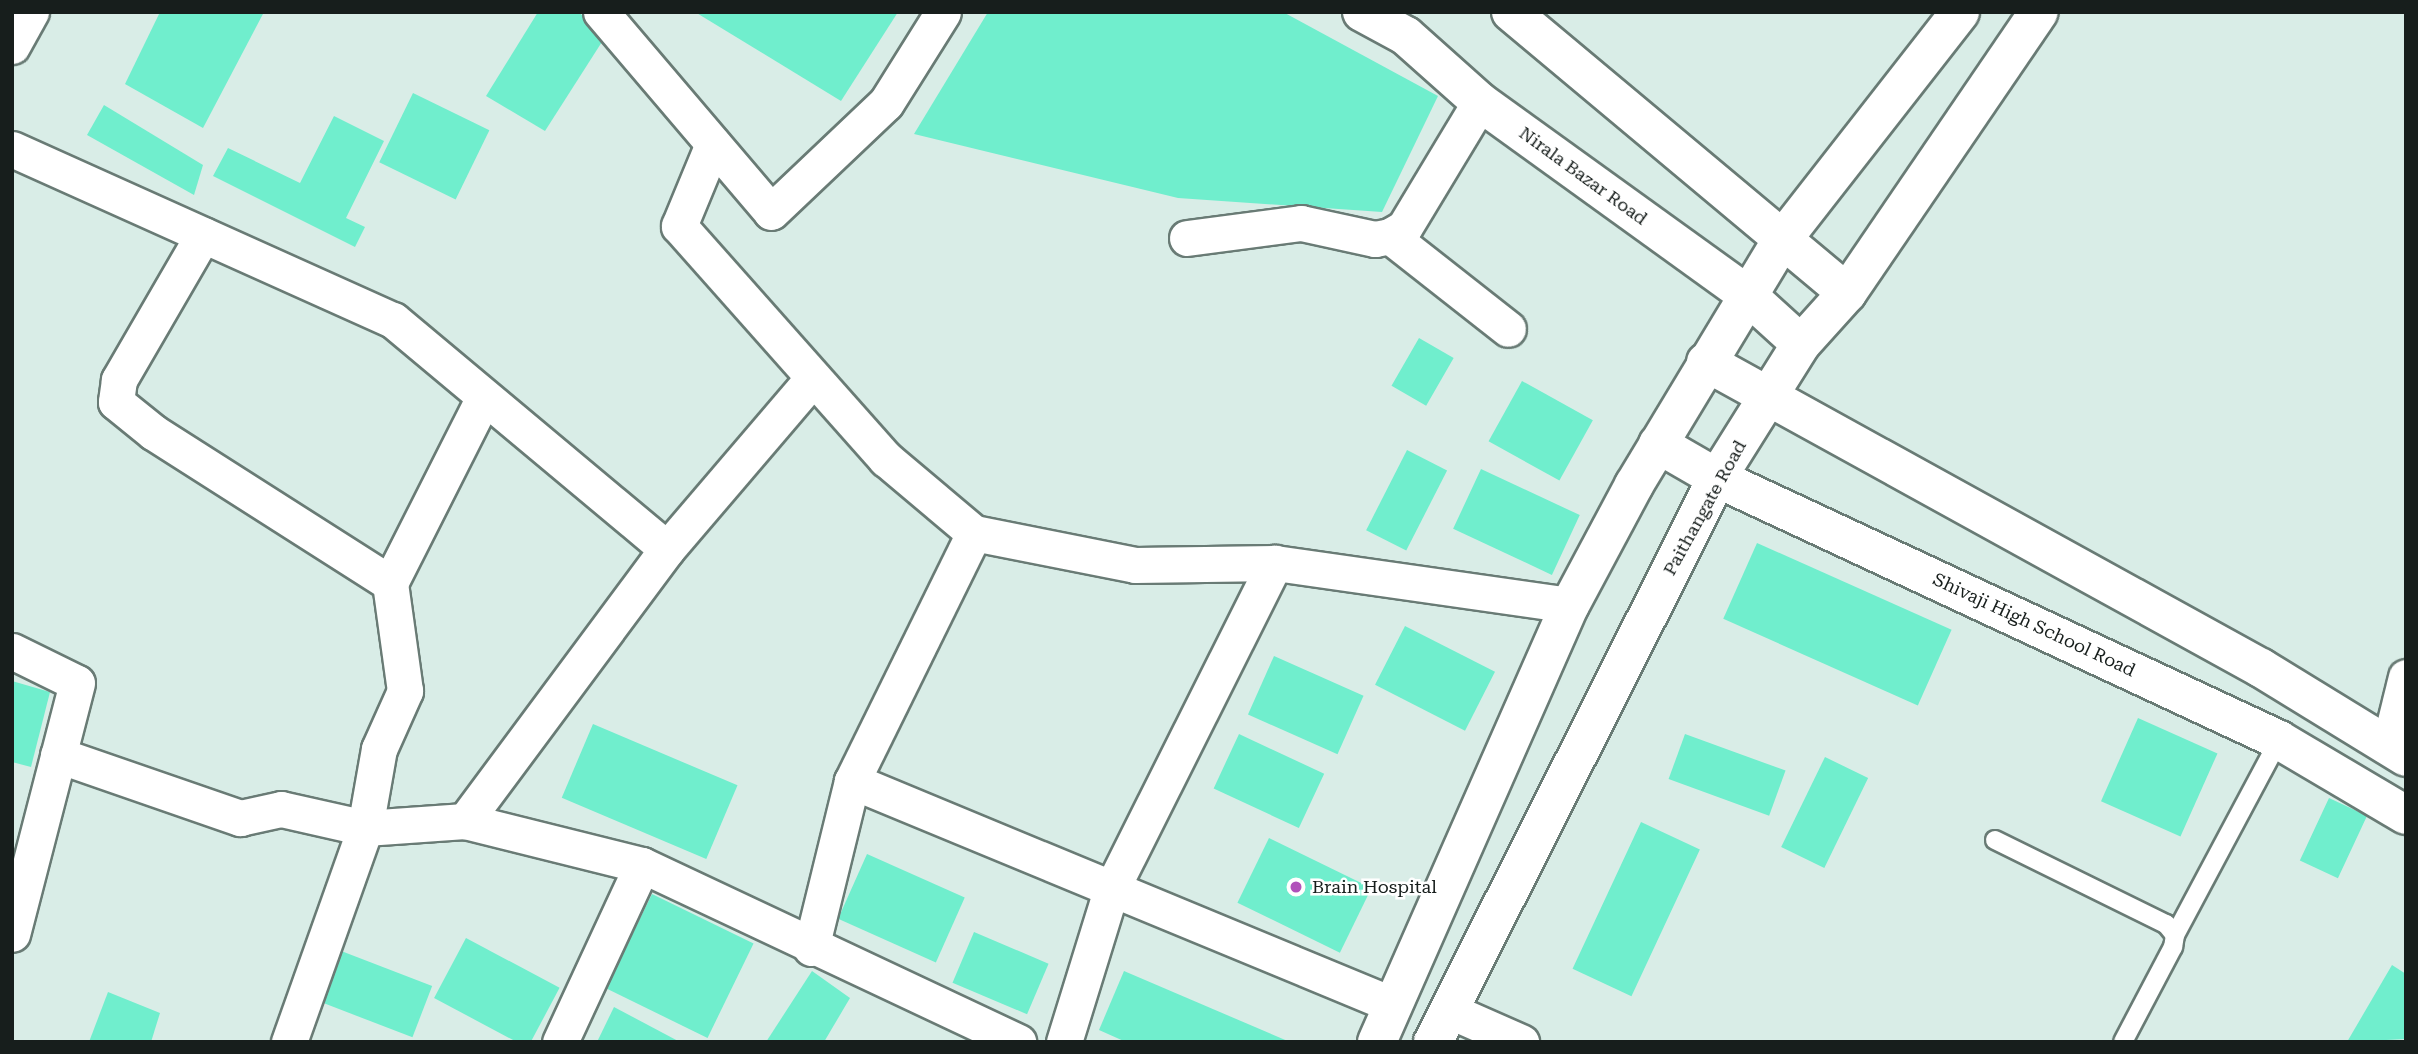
<!DOCTYPE html>
<html>
<head>
<meta charset="utf-8">
<style>
  body { margin:0 }
  #map { position:relative; width:2418px; height:1054px; overflow:hidden; background:#d9ede7; font-family:"Roboto Serif",serif }
  div>[style] { position:absolute }
  [style*='--x'] { left:calc(var(--x)*1px); top:calc(var(--y)*1px); width:calc(var(--w)*1px); rotate:calc(var(--a)*1deg) }
  .building>* { inset:0; background:#70eecd; transform-origin:0 0 }
  .roads { filter:drop-shadow(2px 0 #697b75) drop-shadow(-2px 0 #697b75) drop-shadow(0 2px #697b75) drop-shadow(0 -2px #697b75) }
  .lane>* { height:18px; margin:-9px; padding:0 9px; transform-origin:9px; border-radius:9px; background:#fff }
  .street>* { height:35px; margin:-17.5px; padding:0 17.5px; transform-origin:17.5px; border-radius:17.5px; background:#fff }
  .secondary>* { height:38px; margin:-19px; padding:0 19px; transform-origin:19px; border-radius:19px; background:#fff }
  .dots>* { width:19px; height:19px; translate:-50% -50%; box-sizing:border-box; border:4px solid #fff; border-radius:50% }
  span { translate:-50% -50%; white-space:nowrap; text-align:center; line-height:1.15; -webkit-text-stroke:5px #fff; paint-order:stroke }
  .street-label { font-size:18px; color:#171e1c }
  .poi-label { font-size:18px; color:#171e1c }
  .left { translate:0 -50%; text-align:left }
  .frame { position:absolute; inset:0; border:14px solid #171e1c; pointer-events:none }
</style>
</head>
<body>
<div id="map">
  <div class="building">
    <i style="clip-path:polygon(160px 12px,264px 12px,203px 128px,125px 84px)"></i>
    <i style="clip-path:polygon(538px 12px,578px 12px,607px 34px,545px 131px,486px 96px)"></i>
    <i style="clip-path:polygon(695px 12px,898px 12px,841px 101px)"></i>
    <i style="clip-path:polygon(988px 12px,1283px 12px,1438px 96px,1382px 212px,1178px 198px,914px 134px)"></i>
    <i style="left:413px;top:93px;width:85px;height:77px;rotate:26deg"></i>
    <i style="clip-path:polygon(104px 105px,203px 165px,194px 195px,87px 135px)"></i>
    <i style="clip-path:polygon(334px 116px,384px 141px,346px 218px,365px 227px,355px 247px,213px 176px,228px 148px,300px 183px)"></i>
    <i style="left:1419px;top:338px;width:40px;height:55px;rotate:30deg"></i>
    <i style="left:1522px;top:381px;width:81px;height:69px;rotate:29deg"></i>
    <i style="left:1407px;top:450px;width:45px;height:90px;rotate:27deg"></i>
    <i style="left:1481px;top:469px;width:109px;height:66px;rotate:25deg"></i>
    <i style="left:1757px;top:543px;width:213px;height:83px;rotate:24deg"></i>
    <i style="left:1405px;top:626px;width:101px;height:66px;rotate:27deg"></i>
    <i style="left:1274px;top:656px;width:98px;height:64px;rotate:24deg"></i>
    <i style="clip-path:polygon(12px 681px,50px 692px,31px 767px,12px 762px)"></i>
    <i style="left:2138px;top:718px;width:87px;height:91px;rotate:24deg"></i>
    <i style="left:593px;top:724px;width:157px;height:80px;rotate:23deg"></i>
    <i style="left:1239px;top:734px;width:94px;height:60px;rotate:25deg"></i>
    <i style="left:1685px;top:734px;width:107px;height:48px;rotate:20deg"></i>
    <i style="left:1825px;top:757px;width:48px;height:100px;rotate:26deg"></i>
    <i style="left:2329px;top:798px;width:42px;height:69px;rotate:25deg"></i>
    <i style="left:1641px;top:822px;width:65px;height:162px;rotate:25deg"></i>
    <i style="left:1269px;top:838px;width:114px;height:72px;rotate:26deg"></i>
    <i style="left:867px;top:854px;width:107px;height:71px;rotate:24deg"></i>
    <i style="left:652px;top:894px;width:113px;height:105px;rotate:26deg"></i>
    <i style="left:974px;top:932px;width:81px;height:55px;rotate:23deg"></i>
    <i style="left:466px;top:938px;width:106px;height:68px;rotate:28deg"></i>
    <i style="left:336px;top:949px;width:103px;height:55px;rotate:21deg"></i>
    <i style="clip-path:polygon(2392px 965px,2406px 974px,2406px 1039px,2347px 1042px)"></i>
    <i style="clip-path:polygon(812px 971px,850px 998px,824px 1042px,766px 1042px)"></i>
    <i style="clip-path:polygon(1124px 971px,1290px 1042px,1126px 1042px,1099px 1030px)"></i>
    <i style="clip-path:polygon(108px 992px,160px 1013px,151px 1042px,89px 1042px)"></i>
    <i style="clip-path:polygon(614px 1007px,680px 1042px,597px 1042px)"></i>
  </div>
  <div class="roads">
    <div class="lane">
      <i style="--x:1995;--y:840;--w:191;--a:26.2"></i>
      <i style="--x:2166;--y:924;--w:14;--a:51"></i>
      <i style="--x:2175;--y:935;--w:12;--a:99"></i>
      <i style="--x:2173;--y:947;--w:107;--a:117.8"></i>
      <i style="--x:2175;--y:935;--w:221;--a:-61.9"></i>
    </div>
    <div class="street">
      <i style="--x:601;--y:12;--w:262;--a:49.6"></i>
      <i style="--x:771;--y:212;--w:158;--a:-43.5"></i>
      <i style="--x:886;--y:103;--w:107;--a:-57.9"></i>
      <i style="--x:12;--y:46;--w:39;--a:-61"></i>
      <i style="--x:713;--y:144;--w:89;--a:112.5"></i>
      <i style="--x:679;--y:226;--w:312;--a:48.4"></i>
      <i style="--x:886;--y:459;--w:115;--a:40.1"></i>
      <i style="--x:974;--y:533;--w:164;--a:11.2"></i>
      <i style="--x:1135;--y:565;--w:140;--a:-0.8"></i>
      <i style="--x:1275;--y:563;--w:298;--a:8.1"></i>
      <i style="--x:12;--y:149;--w:418;--a:24.2"></i>
      <i style="--x:393;--y:320;--w:357;--a:39.9"></i>
      <i style="--x:667;--y:549;--w:339;--a:126.6"></i>
      <i style="--x:203;--y:235;--w:168;--a:120.1"></i>
      <i style="--x:119;--y:380;--w:22;--a:98"></i>
      <i style="--x:116;--y:402;--w:48;--a:39"></i>
      <i style="--x:153;--y:432;--w:281;--a:32.5"></i>
      <i style="--x:390;--y:583;--w:208;--a:-63.2"></i>
      <i style="--x:1390;--y:236;--w:150;--a:38.2"></i>
      <i style="--x:1187;--y:238;--w:115;--a:-7.5"></i>
      <i style="--x:1301;--y:223;--w:76;--a:12.2"></i>
      <i style="--x:1375;--y:239;--w:15;--a:-11"></i>
      <i style="--x:1390;--y:236;--w:16;--a:-30"></i>
      <i style="--x:1404;--y:228;--w:147;--a:-58.9"></i>
      <i style="--x:667;--y:549;--w:223;--a:-49.5"></i>
      <i style="--x:12;--y:651;--w:72;--a:26.2"></i>
      <i style="--x:77;--y:683;--w:259;--a:104.5"></i>
      <i style="--x:2389;--y:746;--w:71;--a:-76.2"></i>
      <i style="--x:58;--y:755;--w:193;--a:19.1"></i>
      <i style="--x:240;--y:818;--w:42;--a:-12.4"></i>
      <i style="--x:281;--y:809;--w:86;--a:12.7"></i>
      <i style="--x:365;--y:828;--w:80;--a:-80"></i>
      <i style="--x:379;--y:749;--w:64;--a:-65.9"></i>
      <i style="--x:405;--y:691;--w:109;--a:-97.9"></i>
      <i style="--x:852;--y:781;--w:583;--a:22.48"></i>
      <i style="--x:811;--y:948;--w:172;--a:-76.2"></i>
      <i style="--x:852;--y:781;--w:276;--a:-63.8"></i>
      <i style="--x:1448;--y:1010;--w:80;--a:23.7"></i>
      <i style="--x:289;--y:1042;--w:227;--a:-70.4"></i>
      <i style="--x:365;--y:828;--w:100;--a:-4"></i>
      <i style="--x:465;--y:821;--w:182;--a:14"></i>
      <i style="--x:642;--y:865;--w:416;--a:25.2"></i>
      <i style="--x:560;--y:1042;--w:195;--a:-65.1"></i>
      <i style="--x:1064;--y:1042;--w:159;--a:-72.8"></i>
      <i style="--x:1111;--y:890;--w:366;--a:-63.4"></i>
    </div>
    <div class="secondary">
      <i style="--x:1362;--y:12;--w:50;--a:28.6"></i>
      <i style="--x:1406;--y:36;--w:99;--a:41.7"></i>
      <i style="--x:1480;--y:102;--w:328;--a:35.8"></i>
      <i style="--x:1746;--y:294;--w:74;--a:42.3"></i>
      <i style="--x:1511;--y:12;--w:438;--a:39.9"></i>
      <i style="--x:1706;--y:362;--w:634;--a:28.87"></i>
      <i style="--x:2261;--y:668;--w:170;--a:31.5"></i>
      <i style="--x:1658;--y:444;--w:68;--a:30"></i>
      <i style="--x:1717;--y:478;--w:620;--a:24.99"></i>
      <i style="--x:2279;--y:740;--w:147;--a:30.6"></i>
      <i style="--x:1377;--y:1042;--w:478;--a:-66.2"></i>
      <i style="--x:1570;--y:605;--w:136;--a:-61.9"></i>
      <i style="--x:1634;--y:485;--w:286;--a:-58.9"></i>
      <i style="--x:1782;--y:240;--w:289;--a:-52"></i>
      <i style="--x:1433;--y:1042;--w:631;--a:-63.27"></i>
      <i style="--x:1717;--y:478;--w:158;--a:-57.9"></i>
      <i style="--x:1801;--y:344;--w:69;--a:-48"></i>
      <i style="--x:1847;--y:293;--w:340;--a:-55.7"></i>
    </div>
  </div>
  <div class="dots">
    <i style="left:1296px;top:887px;background:#b151ba"></i>
  </div>
  <div class="street-label">
    <span style="left:1583px;top:176px;rotate:36deg">Nirala Bazar Road</span>
    <span style="left:1705px;top:508px;rotate:-61deg">Paithangate Road</span>
    <span style="left:2034px;top:625px;rotate:25deg">Shivaji High School Road</span>
  </div>
  <div class="poi-label">
    <span class="left" style="left:1312px;top:887px">Brain Hospital</span>
  </div>
  <div class="frame"></div>
</div>
</body>
</html>
